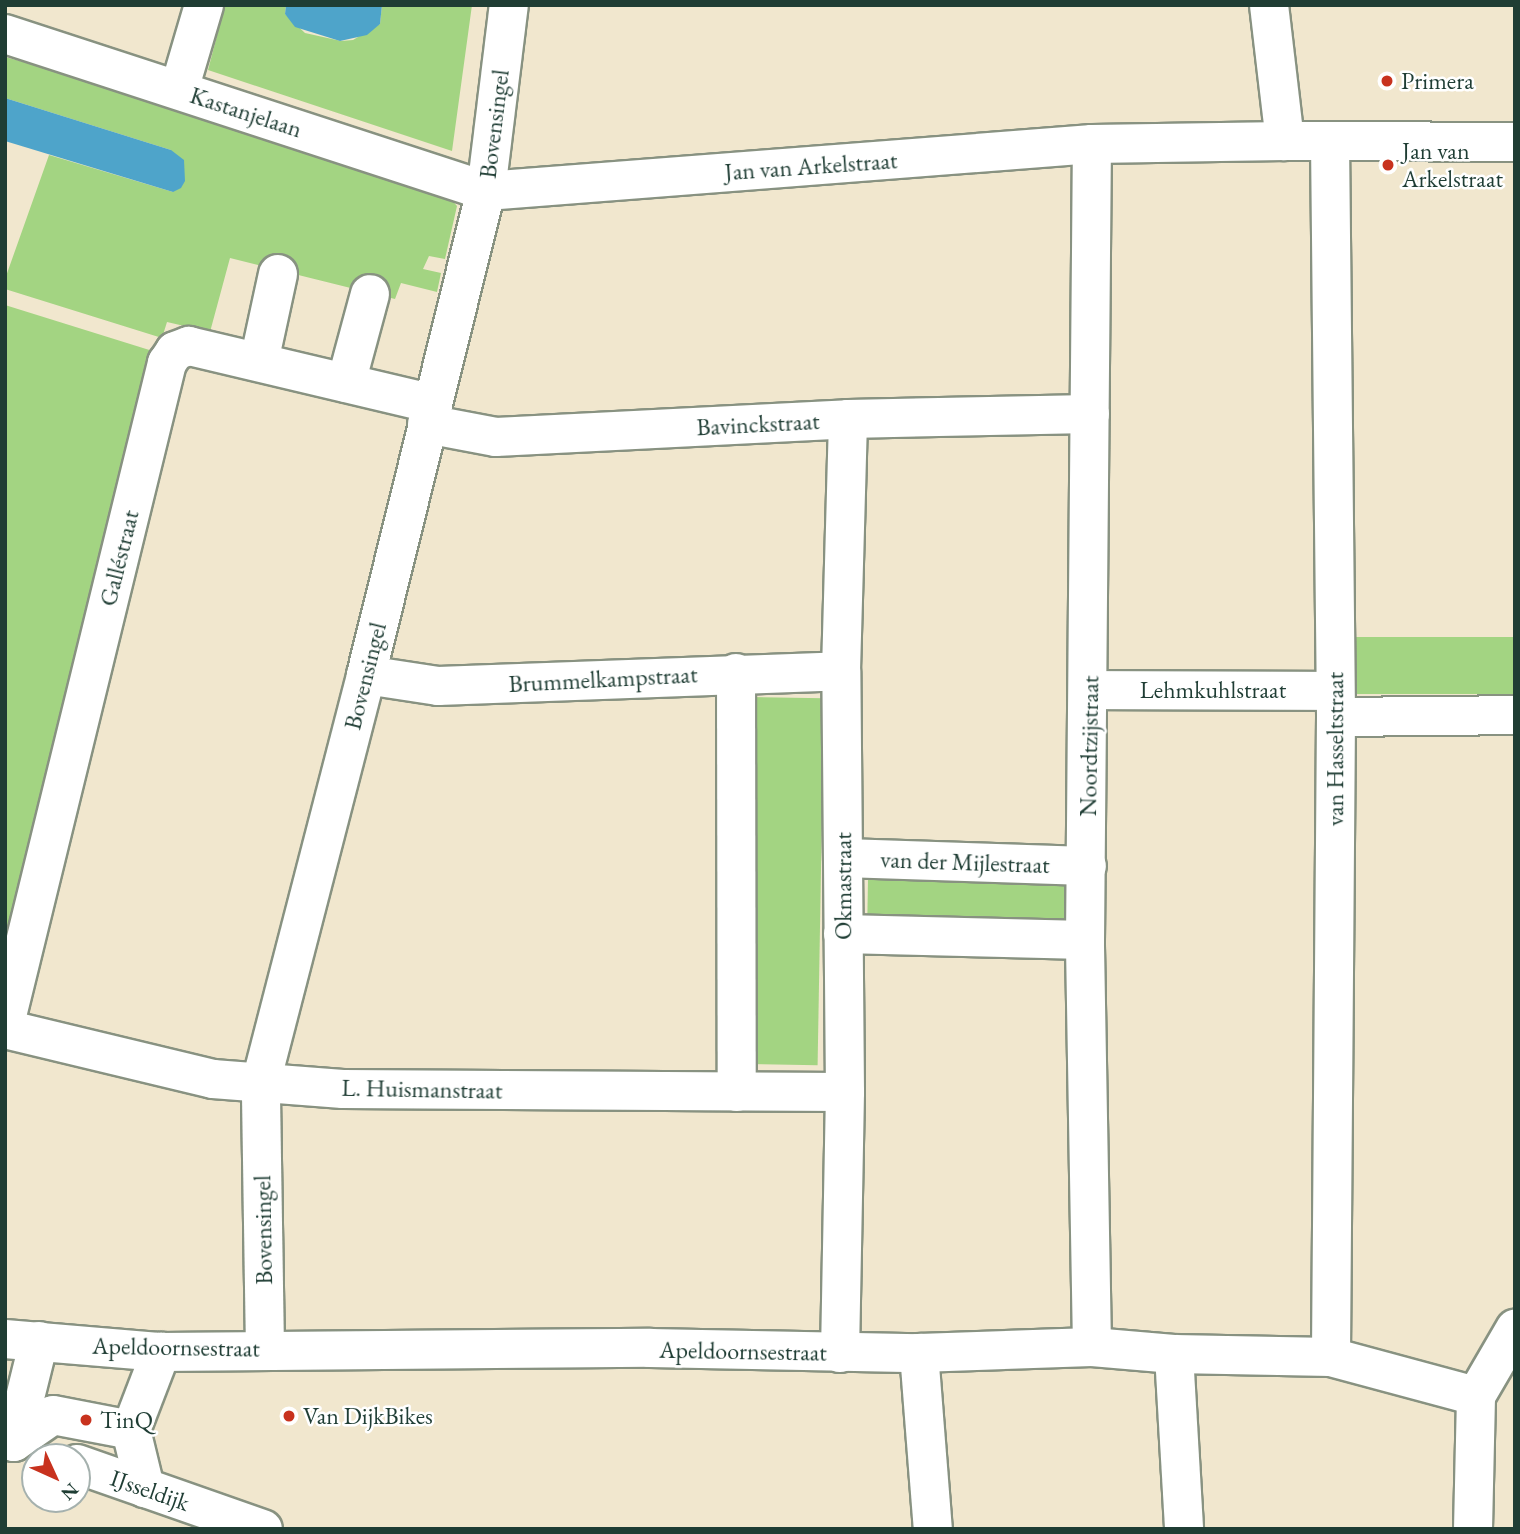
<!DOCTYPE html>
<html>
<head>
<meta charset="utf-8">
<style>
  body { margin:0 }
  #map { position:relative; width:1520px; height:1534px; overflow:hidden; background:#f1e7ce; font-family:"EB Garamond",serif }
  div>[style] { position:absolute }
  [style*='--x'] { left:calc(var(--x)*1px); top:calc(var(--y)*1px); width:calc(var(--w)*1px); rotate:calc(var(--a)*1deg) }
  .green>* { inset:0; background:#a3d482; transform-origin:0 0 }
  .water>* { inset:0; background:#4ea4ca }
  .roads { filter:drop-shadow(2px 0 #889281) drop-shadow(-2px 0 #889281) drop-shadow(0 2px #889281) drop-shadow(0 -2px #889281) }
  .minor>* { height:38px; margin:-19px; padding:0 19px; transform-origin:19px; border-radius:19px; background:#fff }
  .dots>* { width:19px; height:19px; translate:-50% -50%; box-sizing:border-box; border:4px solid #fff; border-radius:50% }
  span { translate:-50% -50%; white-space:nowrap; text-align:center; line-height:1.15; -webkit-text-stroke:5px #fff; paint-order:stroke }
  .poi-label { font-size:24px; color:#1f3d34 }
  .left { translate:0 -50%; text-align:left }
  .street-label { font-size:24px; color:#1f3d34 }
  .frame { position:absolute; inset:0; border:7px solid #1f3d34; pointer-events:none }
  .north { position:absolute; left:21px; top:1443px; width:70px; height:70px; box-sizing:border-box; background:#fff; border:2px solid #a5b1ae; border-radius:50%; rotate:135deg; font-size:19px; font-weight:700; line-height:28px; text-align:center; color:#1f3d34 }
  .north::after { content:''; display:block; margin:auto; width:24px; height:32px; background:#c8321e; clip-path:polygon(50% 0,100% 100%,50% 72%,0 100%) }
</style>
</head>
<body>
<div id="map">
  <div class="green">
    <i style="clip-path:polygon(225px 5px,286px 5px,285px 14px,305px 33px,341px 41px,353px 40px,380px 24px,382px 5px,472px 5px,452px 151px,208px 70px)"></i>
    <i style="clip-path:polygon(5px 57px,102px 83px,450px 198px,457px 206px,445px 259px,429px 256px,423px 269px,441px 273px,437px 292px,401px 283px,395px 299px,230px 258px,210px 332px,167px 322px,162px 338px,5px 289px,5px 279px,49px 155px,173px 192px,171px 150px,5px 98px)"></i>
    <i style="clip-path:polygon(5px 305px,159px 353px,5px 958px)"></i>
    <i style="left:1515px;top:637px;width:57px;height:159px;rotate:90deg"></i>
    <i style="left:751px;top:697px;width:73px;height:367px;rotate:1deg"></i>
    <i style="left:868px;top:879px;width:202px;height:42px;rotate:1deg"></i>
  </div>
  <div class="water">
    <i style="clip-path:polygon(286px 5px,382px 5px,380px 24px,367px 35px,340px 41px,295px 27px,285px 14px)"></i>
    <i style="clip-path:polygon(5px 98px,171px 150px,184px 160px,185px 181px,181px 188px,173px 192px,5px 141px)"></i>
  </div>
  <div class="roads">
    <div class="minor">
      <i style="--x:1269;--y:5;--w:137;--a:83.3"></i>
      <i style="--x:5;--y:34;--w:506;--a:18.08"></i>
      <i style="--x:486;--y:191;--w:608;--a:-4.43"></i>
      <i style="--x:1092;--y:144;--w:193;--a:-0.9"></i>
      <i style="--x:1285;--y:141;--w:230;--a:0.2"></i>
      <i style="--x:179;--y:90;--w:89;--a:-73.6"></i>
      <i style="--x:1330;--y:141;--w:576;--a:89.4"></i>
      <i style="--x:1336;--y:717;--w:640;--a:90.45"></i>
      <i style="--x:259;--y:362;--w:90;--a:-77.8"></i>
      <i style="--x:346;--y:383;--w:92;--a:-74.9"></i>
      <i style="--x:427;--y:424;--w:70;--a:10.7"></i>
      <i style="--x:496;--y:437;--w:352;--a:-2.9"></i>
      <i style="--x:848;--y:419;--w:242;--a:-1.2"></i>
      <i style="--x:736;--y:673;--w:419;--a:89.9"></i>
      <i style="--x:366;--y:675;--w:73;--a:8.7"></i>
      <i style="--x:438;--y:686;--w:403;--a:-2.1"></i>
      <i style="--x:1090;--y:690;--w:245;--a:0.2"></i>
      <i style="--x:1336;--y:717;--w:179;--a:-0.6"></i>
      <i style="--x:844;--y:858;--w:243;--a:1.9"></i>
      <i style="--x:843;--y:934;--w:242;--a:1.4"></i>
      <i style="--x:5;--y:1024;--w:681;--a:-76.23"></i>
      <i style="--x:167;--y:363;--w:14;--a:-56"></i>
      <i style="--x:175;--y:351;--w:15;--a:-20"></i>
      <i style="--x:189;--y:346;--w:249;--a:13.3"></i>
      <i style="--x:5;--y:1029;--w:214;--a:13.5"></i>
      <i style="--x:213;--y:1079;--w:130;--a:4.4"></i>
      <i style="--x:343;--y:1089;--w:502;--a:0.34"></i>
      <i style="--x:5;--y:1339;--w:157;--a:4.8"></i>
      <i style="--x:161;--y:1352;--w:489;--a:-0.5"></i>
      <i style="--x:650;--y:1348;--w:269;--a:1.1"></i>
      <i style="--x:919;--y:1353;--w:173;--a:-2"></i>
      <i style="--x:1092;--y:1347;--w:82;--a:4.9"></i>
      <i style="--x:1174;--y:1354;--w:157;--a:1.1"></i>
      <i style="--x:1331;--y:1357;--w:150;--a:15.1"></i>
      <i style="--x:1092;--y:1347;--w:407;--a:-91"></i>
      <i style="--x:1085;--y:940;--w:796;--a:-89.5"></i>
      <i style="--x:265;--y:1350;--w:268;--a:-90.9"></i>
      <i style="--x:261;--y:1082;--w:420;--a:-75.5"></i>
      <i style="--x:366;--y:675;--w:499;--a:-76.1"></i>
      <i style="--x:486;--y:191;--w:187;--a:-83"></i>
      <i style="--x:840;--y:1353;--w:261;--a:-88.9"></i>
      <i style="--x:845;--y:1092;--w:421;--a:-90.5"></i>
      <i style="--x:841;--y:671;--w:252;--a:-88.4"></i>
      <i style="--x:919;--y:1353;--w:177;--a:85.5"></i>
      <i style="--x:1174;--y:1354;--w:175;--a:86.7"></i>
      <i style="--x:131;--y:1430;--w:84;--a:-69"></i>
      <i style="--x:14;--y:1442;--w:47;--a:-34.7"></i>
      <i style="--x:53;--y:1415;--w:79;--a:10.9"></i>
      <i style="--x:131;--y:1430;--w:60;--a:76.4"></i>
      <i style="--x:14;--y:1442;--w:104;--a:-76.1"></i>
      <i style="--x:77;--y:1464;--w:197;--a:19.3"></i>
      <i style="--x:1473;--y:1529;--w:133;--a:-88.7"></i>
      <i style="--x:1476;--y:1396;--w:78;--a:-59.8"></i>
    </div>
  </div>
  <div class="dots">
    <i style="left:1387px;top:81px;background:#c8321e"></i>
    <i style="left:1388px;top:165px;background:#c8321e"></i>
    <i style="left:289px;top:1416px;background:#c8321e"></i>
    <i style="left:86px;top:1420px;background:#c8321e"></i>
  </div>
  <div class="poi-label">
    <span class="left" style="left:1401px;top:81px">Primera</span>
    <span class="left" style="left:1402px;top:165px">Jan van<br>Arkelstraat</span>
    <span class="left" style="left:303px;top:1416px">Van DijkBikes</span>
    <span class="left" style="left:100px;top:1420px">TinQ</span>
  </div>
  <div class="street-label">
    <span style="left:246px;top:112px;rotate:18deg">Kastanjelaan</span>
    <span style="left:494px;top:124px;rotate:-83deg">Bovensingel</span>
    <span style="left:811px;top:166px;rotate:-4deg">Jan van Arkelstraat</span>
    <span style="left:758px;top:424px;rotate:-3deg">Bavinckstraat</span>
    <span style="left:119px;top:558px;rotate:-76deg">Galléstraat</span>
    <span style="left:365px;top:676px;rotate:-76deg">Bovensingel</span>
    <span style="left:603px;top:679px;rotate:-3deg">Brummelkampstraat</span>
    <span style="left:1213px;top:690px">Lehmkuhlstraat</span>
    <span style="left:1089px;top:746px;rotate:-89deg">Noordtzijstraat</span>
    <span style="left:1335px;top:749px;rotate:-90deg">van Hasseltstraat</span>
    <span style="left:965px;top:862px;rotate:2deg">van der Mijlestraat</span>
    <span style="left:843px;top:886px;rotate:-90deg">Okmastraat</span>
    <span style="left:422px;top:1089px;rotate:1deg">L. Huismanstraat</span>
    <span style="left:263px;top:1230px;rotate:-91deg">Bovensingel</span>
    <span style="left:176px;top:1347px;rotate:1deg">Apeldoornsestraat</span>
    <span style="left:743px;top:1351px;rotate:1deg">Apeldoornsestraat</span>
    <span style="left:150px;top:1490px;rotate:19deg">IJsseldijk</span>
  </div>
  <div class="frame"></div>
  <div class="north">N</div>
</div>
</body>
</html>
